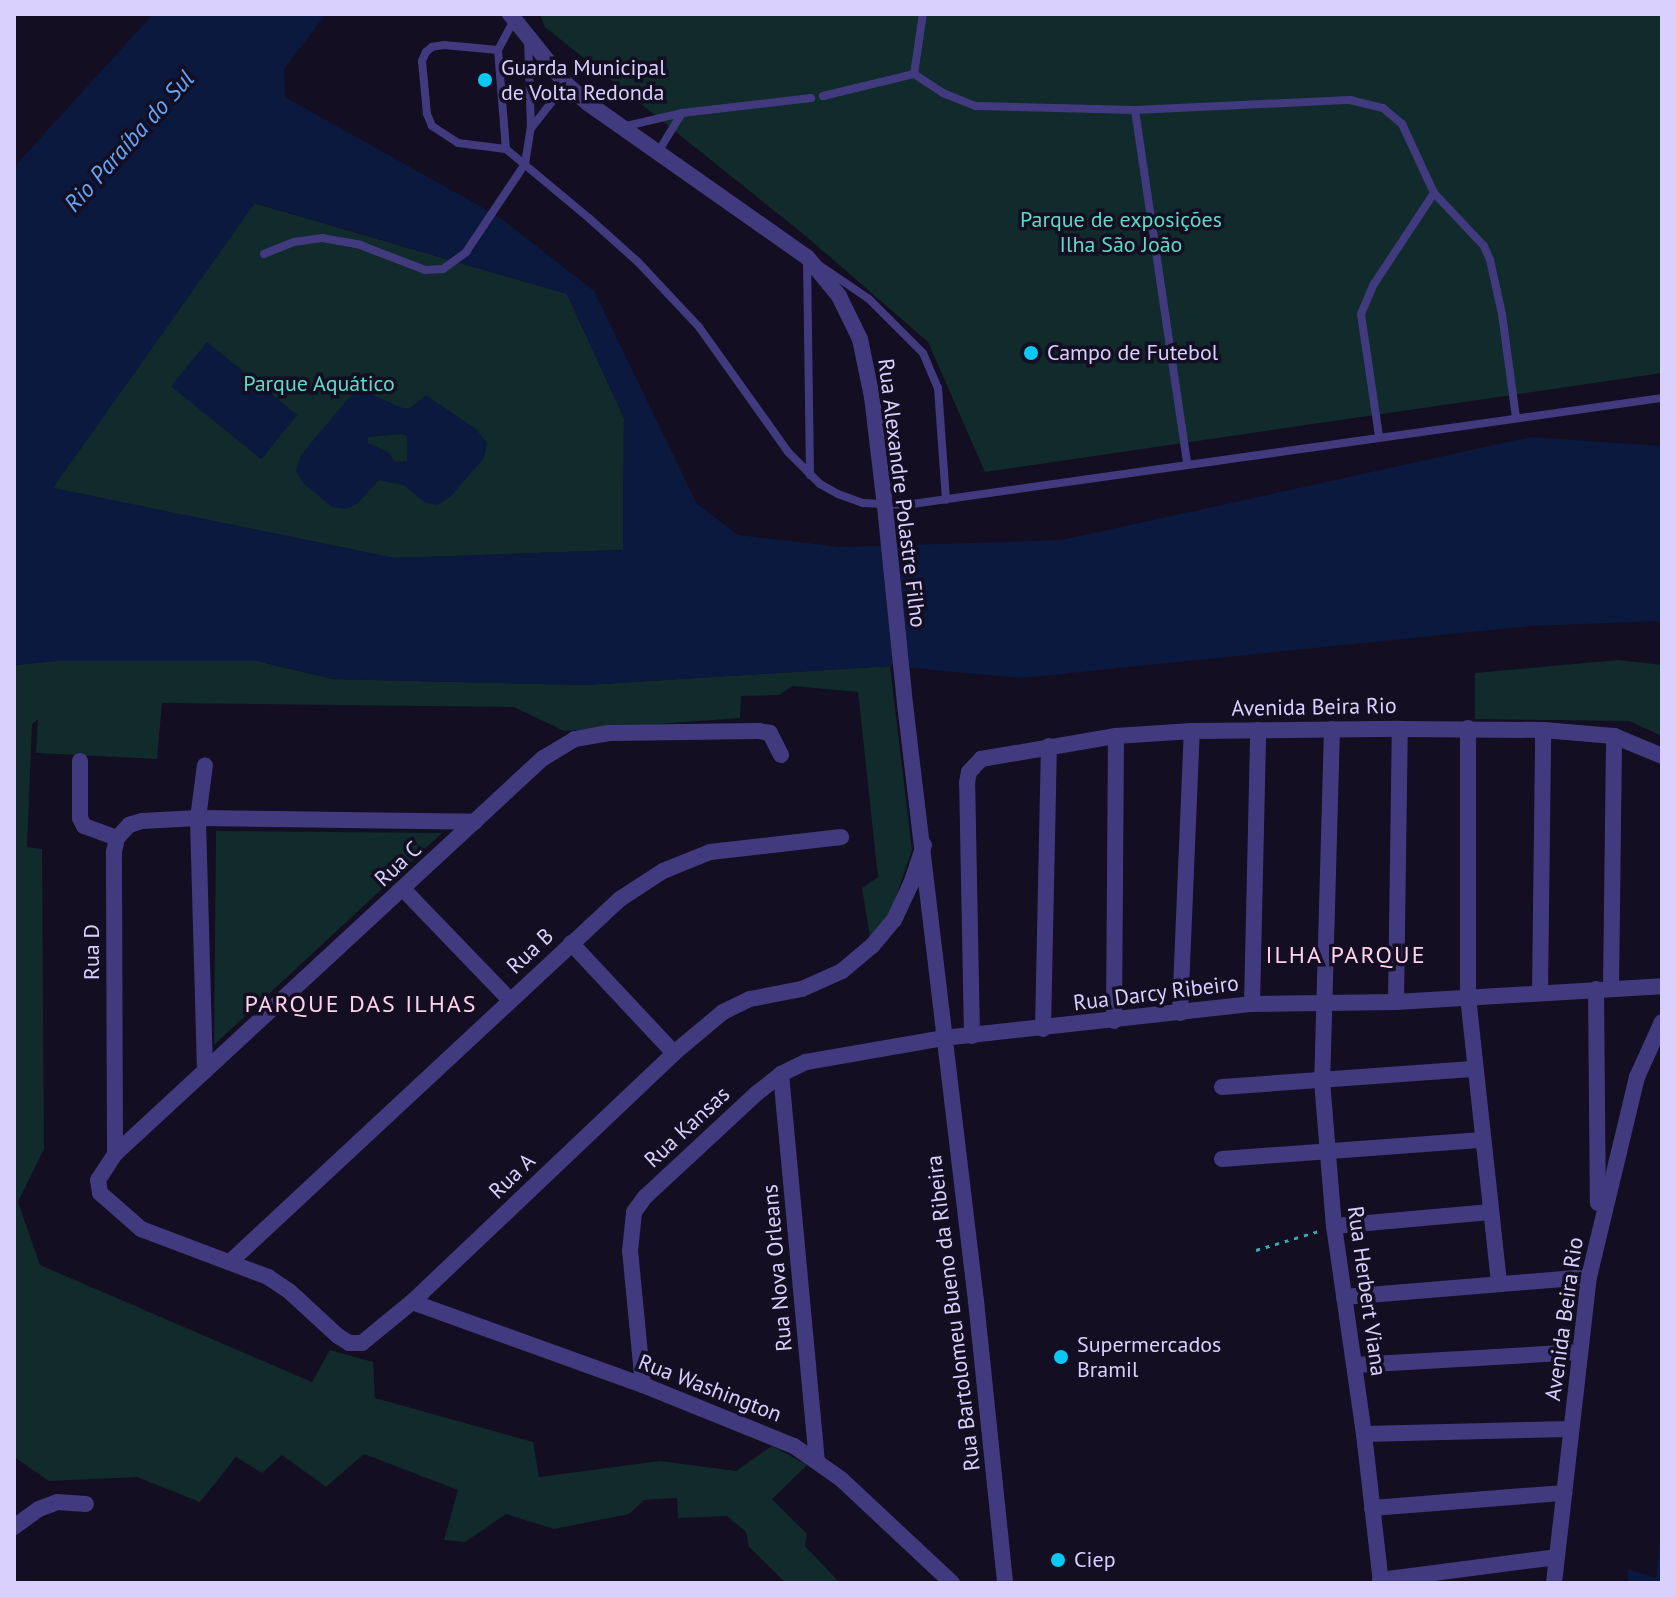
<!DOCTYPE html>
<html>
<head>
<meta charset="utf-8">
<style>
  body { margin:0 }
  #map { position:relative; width:1676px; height:1597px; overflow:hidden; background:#130e21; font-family:"PT Sans",sans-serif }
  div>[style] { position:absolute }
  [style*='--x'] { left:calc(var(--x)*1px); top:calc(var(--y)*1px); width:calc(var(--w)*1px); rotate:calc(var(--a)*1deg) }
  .green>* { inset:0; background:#112a2b }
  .water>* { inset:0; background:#0b193e; transform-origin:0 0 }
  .path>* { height:3px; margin-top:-1.5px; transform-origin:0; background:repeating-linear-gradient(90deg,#32aeb0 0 4px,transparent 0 10px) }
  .lane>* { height:8px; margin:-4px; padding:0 4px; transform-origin:4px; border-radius:4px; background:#423a7f }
  .street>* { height:16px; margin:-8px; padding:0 8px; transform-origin:8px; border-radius:8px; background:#423a7f }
  .street-bridge>* { height:16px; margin:-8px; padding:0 8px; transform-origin:8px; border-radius:8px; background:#423a7f }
  .dots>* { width:22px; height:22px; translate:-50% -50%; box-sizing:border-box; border:4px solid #130e21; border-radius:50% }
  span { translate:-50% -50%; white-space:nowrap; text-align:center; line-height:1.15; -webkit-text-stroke:7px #130e21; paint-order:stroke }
  .poi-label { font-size:22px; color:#d9d0fe }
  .left { translate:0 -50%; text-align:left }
  .park-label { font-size:22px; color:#5edbc6 }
  .street-label { font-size:22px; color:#d9d0fe }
  .water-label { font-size:24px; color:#61a8fa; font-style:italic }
  .neighbourhood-label { font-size:24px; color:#fed2ea; letter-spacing:2px }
  .frame { position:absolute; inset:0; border:16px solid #d9d0fe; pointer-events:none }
</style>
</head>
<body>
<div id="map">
  <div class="green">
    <i style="clip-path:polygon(540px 14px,1662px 14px,1662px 373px,985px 472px,928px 342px,807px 237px,545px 27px)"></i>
    <i style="clip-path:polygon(254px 203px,567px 294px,624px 418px,623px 550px,394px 558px,52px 488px)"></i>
    <i style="clip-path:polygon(1618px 660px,1662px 665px,1662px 736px,1629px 721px,1475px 719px,1475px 673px)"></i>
    <i style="clip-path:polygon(57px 661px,257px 661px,333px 679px,585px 685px,890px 666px,912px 850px,891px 911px,870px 937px,862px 888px,878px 877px,858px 692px,792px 686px,779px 695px,741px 696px,740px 718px,564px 731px,514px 707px,162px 703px,157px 759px,36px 753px,38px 719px,32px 724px,27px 847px,42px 849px,44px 1149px,18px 1202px,40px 1265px,312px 1382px,330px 1350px,373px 1362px,375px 1398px,533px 1442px,539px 1477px,660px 1461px,736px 1471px,772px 1446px,807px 1465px,772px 1499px,807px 1534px,805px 1546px,840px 1583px,786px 1583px,749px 1547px,746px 1532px,727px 1516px,678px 1518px,677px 1498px,644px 1500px,629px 1514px,554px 1529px,506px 1514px,465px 1542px,444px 1540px,458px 1490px,364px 1454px,326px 1487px,282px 1455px,262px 1473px,236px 1457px,200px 1502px,137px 1477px,49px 1481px,14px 1457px,14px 665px)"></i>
    <i style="clip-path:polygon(216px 831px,442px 833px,214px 1045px)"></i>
  </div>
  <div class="water">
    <i style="clip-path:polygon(evenodd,153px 14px,326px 14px,284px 69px,285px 97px,499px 217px,594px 291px,697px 504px,738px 535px,841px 547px,1062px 540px,1531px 437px,1662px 446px,1662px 621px,1530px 626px,1022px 678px,889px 666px,585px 685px,333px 679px,257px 661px,57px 661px,14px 665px,14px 167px,153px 14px,255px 203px,567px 294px,624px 418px,623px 550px,394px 558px,53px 488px,255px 203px)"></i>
    <i style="left:207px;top:342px;width:116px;height:57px;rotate:39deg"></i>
    <i style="clip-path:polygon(evenodd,366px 392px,402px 408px,410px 408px,426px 395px,476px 429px,487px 443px,484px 458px,451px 496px,438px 505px,426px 503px,403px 485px,379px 480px,357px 504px,346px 509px,332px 507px,303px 483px,296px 471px,301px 455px,346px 401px,355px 393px,366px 392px,403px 434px,407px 436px,407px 461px,395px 462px,388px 452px,368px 443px,368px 437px,403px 434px)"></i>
    <i style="clip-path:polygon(1662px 1521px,1662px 1583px,1628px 1583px,1628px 1569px,1656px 1578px)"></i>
  </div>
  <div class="path">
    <i style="--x:1256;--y:1250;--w:66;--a:-16.8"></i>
  </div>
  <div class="lane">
    <i style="--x:514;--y:20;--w:34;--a:118"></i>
    <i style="--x:498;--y:50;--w:54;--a:-174.7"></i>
    <i style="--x:444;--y:45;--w:12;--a:171"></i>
    <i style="--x:432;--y:47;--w:8;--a:140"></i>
    <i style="--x:426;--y:52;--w:10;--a:114"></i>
    <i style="--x:422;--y:61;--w:53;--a:84.6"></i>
    <i style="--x:427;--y:114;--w:13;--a:67"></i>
    <i style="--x:432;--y:126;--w:31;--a:33"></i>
    <i style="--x:458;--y:143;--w:48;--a:7.1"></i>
    <i style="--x:506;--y:149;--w:109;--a:39.8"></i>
    <i style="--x:590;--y:219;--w:64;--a:41.9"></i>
    <i style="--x:638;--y:262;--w:89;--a:46.8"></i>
    <i style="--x:699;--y:327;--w:153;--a:54.5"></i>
    <i style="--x:788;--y:452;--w:45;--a:45"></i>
    <i style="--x:820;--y:484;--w:21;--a:29"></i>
    <i style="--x:838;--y:494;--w:27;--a:20"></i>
    <i style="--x:863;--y:503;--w:42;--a:2.7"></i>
    <i style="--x:905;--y:505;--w:765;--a:-8.05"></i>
    <i style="--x:498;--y:50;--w:99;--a:85.4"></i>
    <i style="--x:914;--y:74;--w:35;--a:33"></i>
    <i style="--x:943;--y:93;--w:35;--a:22"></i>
    <i style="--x:976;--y:106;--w:159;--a:1.4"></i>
    <i style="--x:1135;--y:110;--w:357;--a:81.6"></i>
    <i style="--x:823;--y:96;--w:94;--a:-13.6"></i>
    <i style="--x:914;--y:74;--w:61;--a:-81.5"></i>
    <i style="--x:1135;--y:110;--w:215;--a:-2.7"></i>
    <i style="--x:1350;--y:100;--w:34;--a:14"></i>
    <i style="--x:1383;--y:108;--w:25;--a:40"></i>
    <i style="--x:1402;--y:124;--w:76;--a:65.1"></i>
    <i style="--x:1434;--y:193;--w:73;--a:46.7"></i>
    <i style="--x:1484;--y:246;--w:15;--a:67"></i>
    <i style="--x:1490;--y:260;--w:55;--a:77.5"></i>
    <i style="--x:1502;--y:314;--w:104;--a:82.3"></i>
    <i style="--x:532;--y:127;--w:55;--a:-51.7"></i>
    <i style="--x:622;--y:127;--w:62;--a:-13.1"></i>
    <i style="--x:682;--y:113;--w:130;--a:-6.6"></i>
    <i style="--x:658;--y:152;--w:46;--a:-58.4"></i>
    <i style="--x:264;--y:254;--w:32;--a:-22"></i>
    <i style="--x:294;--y:242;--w:28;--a:-8"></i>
    <i style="--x:322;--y:238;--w:39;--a:10"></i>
    <i style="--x:360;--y:245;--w:70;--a:21"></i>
    <i style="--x:425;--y:270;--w:18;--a:-3"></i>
    <i style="--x:443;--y:269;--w:29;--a:-36"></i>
    <i style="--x:466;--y:252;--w:106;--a:-56.2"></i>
    <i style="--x:525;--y:164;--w:36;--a:-81"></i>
    <i style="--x:531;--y:128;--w:89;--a:-91.9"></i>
    <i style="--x:807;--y:260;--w:215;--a:89.2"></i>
    <i style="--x:819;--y:265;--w:60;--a:34.2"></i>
    <i style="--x:869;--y:299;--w:76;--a:45"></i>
    <i style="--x:923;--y:353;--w:38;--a:67"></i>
    <i style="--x:938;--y:388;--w:112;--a:85.9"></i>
    <i style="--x:1379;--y:436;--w:123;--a:-98.4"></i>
    <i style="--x:1361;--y:314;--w:33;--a:-67"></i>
    <i style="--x:1374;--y:284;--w:109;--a:-56.6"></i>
  </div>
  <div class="street">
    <i style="--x:510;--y:14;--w:90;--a:51.3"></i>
    <i style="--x:566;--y:84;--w:30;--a:41"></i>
    <i style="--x:589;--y:104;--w:266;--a:35.1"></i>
    <i style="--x:807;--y:257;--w:50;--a:50.6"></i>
    <i style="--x:839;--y:296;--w:48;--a:64"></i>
    <i style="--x:860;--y:339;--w:59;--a:78.3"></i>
    <i style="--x:872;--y:397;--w:101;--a:83.2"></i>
    <i style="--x:905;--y:704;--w:601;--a:83.22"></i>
    <i style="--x:976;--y:1301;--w:283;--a:84.1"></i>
    <i style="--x:1468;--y:728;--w:269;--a:90"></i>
    <i style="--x:1468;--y:997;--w:287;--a:83.8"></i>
    <i style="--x:1332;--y:729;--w:352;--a:91.6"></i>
    <i style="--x:1322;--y:1081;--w:145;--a:85.3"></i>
    <i style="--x:1334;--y:1226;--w:210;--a:81.8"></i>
    <i style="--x:1364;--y:1434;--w:150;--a:83.5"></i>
    <i style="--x:781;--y:755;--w:25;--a:-117"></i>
    <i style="--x:770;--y:733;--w:11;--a:-170"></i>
    <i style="--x:759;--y:731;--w:150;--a:179.2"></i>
    <i style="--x:609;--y:733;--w:35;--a:170"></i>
    <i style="--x:575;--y:739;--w:37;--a:149"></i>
    <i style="--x:543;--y:758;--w:583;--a:137.22"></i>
    <i style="--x:115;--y:1154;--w:31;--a:123"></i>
    <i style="--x:98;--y:1180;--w:13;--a:81"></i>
    <i style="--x:100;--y:1193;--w:55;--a:41.3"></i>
    <i style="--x:141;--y:1229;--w:136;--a:20.7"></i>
    <i style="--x:268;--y:1277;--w:25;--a:34"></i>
    <i style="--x:289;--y:1291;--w:67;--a:42.6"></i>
    <i style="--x:338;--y:1336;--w:13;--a:32"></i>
    <i style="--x:349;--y:1343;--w:13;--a:0"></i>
    <i style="--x:362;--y:1343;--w:65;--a:-39.4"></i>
    <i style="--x:412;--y:1302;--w:361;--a:-43.5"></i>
    <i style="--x:674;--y:1053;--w:64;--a:-39.9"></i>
    <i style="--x:723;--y:1012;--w:30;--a:-26"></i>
    <i style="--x:750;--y:999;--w:53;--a:-10.9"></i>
    <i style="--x:802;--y:989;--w:44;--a:-24.2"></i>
    <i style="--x:842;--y:971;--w:39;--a:-40"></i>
    <i style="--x:872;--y:946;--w:34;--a:-50"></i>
    <i style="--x:894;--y:920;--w:40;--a:-65"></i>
    <i style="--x:911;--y:884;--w:41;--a:-71.6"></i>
    <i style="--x:80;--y:761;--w:57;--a:90"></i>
    <i style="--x:80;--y:818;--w:9;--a:63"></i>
    <i style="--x:84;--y:826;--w:35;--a:20"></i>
    <i style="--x:404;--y:890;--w:153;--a:46.1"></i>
    <i style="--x:571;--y:943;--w:151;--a:46.9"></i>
    <i style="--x:1611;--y:988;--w:252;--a:-89.3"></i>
    <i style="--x:1596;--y:989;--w:214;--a:89.5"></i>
    <i style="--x:1540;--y:992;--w:262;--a:-89.3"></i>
    <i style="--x:1396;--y:1002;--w:273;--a:-89.2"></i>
    <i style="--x:1252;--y:1004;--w:274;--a:-88.7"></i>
    <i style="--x:1180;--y:1013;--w:282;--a:-87.6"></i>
    <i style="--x:1114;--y:1021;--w:285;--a:-89.6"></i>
    <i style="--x:1043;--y:1029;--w:283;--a:-88.8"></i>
    <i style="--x:972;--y:1036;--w:253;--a:-91.1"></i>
    <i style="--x:967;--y:783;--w:11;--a:-80"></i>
    <i style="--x:969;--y:772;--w:18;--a:-47"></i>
    <i style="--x:981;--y:759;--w:137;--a:-9.7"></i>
    <i style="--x:1116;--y:736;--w:76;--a:-3.8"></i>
    <i style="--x:1192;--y:731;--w:208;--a:-0.6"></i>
    <i style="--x:1400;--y:729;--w:143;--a:0.4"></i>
    <i style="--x:1543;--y:730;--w:71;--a:4.8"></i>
    <i style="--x:1614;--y:736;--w:52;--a:22.6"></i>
    <i style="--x:205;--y:1071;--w:253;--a:-91.6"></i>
    <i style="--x:198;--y:818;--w:53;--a:-82.5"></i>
    <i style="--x:781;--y:1074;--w:387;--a:84.7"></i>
    <i style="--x:1222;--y:1087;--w:254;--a:-4.1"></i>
    <i style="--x:115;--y:1154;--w:302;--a:-90.2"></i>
    <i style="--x:114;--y:852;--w:14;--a:-78"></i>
    <i style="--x:117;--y:838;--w:18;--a:-47"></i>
    <i style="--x:129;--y:825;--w:14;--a:-17"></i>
    <i style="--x:142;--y:821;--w:56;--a:-3.1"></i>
    <i style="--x:198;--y:818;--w:277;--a:0.8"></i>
    <i style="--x:1222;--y:1159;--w:261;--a:-4.2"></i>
    <i style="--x:1334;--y:1226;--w:157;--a:-5.1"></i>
    <i style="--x:230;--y:1262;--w:533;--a:-42.95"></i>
    <i style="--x:620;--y:899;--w:51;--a:-33.1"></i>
    <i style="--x:663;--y:871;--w:51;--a:-22"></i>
    <i style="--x:710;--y:852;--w:132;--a:-6.5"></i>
    <i style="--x:1344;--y:1297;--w:246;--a:-4.7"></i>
    <i style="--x:412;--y:1302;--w:245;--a:19.8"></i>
    <i style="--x:643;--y:1385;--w:163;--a:22"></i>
    <i style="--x:794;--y:1446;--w:57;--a:35.1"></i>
    <i style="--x:841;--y:1479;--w:152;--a:43.1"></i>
    <i style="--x:1355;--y:1365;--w:225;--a:-3.3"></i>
    <i style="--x:643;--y:1385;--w:135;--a:-95.5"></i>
    <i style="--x:630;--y:1251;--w:39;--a:-84"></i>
    <i style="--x:634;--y:1212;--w:19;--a:-54"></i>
    <i style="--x:645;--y:1197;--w:153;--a:-42.9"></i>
    <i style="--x:757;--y:1093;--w:31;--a:-38"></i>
    <i style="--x:781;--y:1074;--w:28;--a:-26"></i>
    <i style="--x:806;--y:1062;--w:139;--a:-9.9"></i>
    <i style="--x:943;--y:1038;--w:311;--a:-6.3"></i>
    <i style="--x:1252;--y:1004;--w:144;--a:-0.8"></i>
    <i style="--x:1396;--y:1002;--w:266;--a:-3.4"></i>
    <i style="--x:1364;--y:1434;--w:207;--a:-1.4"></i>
    <i style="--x:1372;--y:1508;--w:193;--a:-4.5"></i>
    <i style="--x:14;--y:1527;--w:31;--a:-36"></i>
    <i style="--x:39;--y:1509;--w:19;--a:-21"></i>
    <i style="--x:57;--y:1502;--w:29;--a:4"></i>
    <i style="--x:1380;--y:1580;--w:177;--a:-7.4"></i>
    <i style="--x:1554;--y:1583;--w:308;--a:-83.5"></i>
    <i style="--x:1589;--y:1277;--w:206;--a:-76.5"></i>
    <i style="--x:1637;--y:1077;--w:60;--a:-65.6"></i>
  </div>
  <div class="street-bridge">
    <i style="--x:884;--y:497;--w:208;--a:84.2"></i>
  </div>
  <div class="dots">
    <i style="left:485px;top:80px;background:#07c9f2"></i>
    <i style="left:1031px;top:353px;background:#07c9f2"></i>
    <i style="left:1061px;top:1357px;background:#07c9f2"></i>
    <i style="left:1058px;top:1560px;background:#07c9f2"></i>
  </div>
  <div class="poi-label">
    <span class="left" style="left:501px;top:80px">Guarda Municipal<br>de Volta Redonda</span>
    <span class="left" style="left:1047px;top:353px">Campo de Futebol</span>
    <span class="left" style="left:1077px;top:1357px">Supermercados<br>Bramil</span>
    <span class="left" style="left:1074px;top:1560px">Ciep</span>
  </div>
  <div class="park-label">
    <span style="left:1121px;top:232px">Parque de exposições<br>Ilha São João</span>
    <span style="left:319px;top:384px">Parque Aquático</span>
  </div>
  <div class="street-label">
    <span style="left:902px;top:493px;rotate:83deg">Rua Alexandre Polastre Filho</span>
    <span style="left:1314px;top:707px;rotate:-1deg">Avenida Beira Rio</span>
    <span style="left:398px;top:864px;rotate:-43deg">Rua C</span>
    <span style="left:530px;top:951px;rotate:-43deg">Rua B</span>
    <span style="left:92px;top:952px;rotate:-90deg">Rua D</span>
    <span style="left:1156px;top:993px;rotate:-7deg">Rua Darcy Ribeiro</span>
    <span style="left:687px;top:1127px;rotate:-43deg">Rua Kansas</span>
    <span style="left:512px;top:1176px;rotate:-44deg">Rua A</span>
    <span style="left:777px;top:1268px;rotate:-95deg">Rua Nova Orleans</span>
    <span style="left:1367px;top:1291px;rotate:82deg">Rua Herbert Viana</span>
    <span style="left:953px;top:1313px;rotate:-97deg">Rua Bartolomeu Bueno da Ribeira</span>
    <span style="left:1564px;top:1319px;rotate:-82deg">Avenida Beira Rio</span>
    <span style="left:710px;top:1388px;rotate:21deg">Rua Washington</span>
  </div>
  <div class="water-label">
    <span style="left:129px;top:141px;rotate:-48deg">Rio Paraíba do Sul</span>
  </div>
  <div class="neighbourhood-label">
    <span style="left:1346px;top:955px">ILHA PARQUE</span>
    <span style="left:361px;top:1004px">PARQUE DAS ILHAS</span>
  </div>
  <div class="frame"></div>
</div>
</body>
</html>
